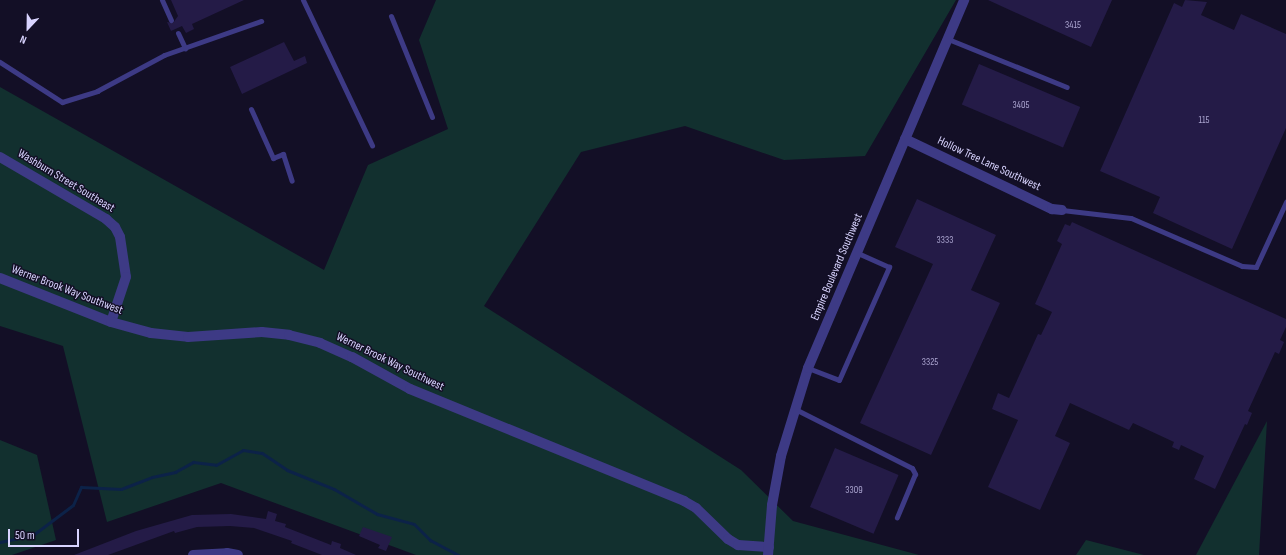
<!DOCTYPE html>
<html>
<head>
<meta charset="utf-8">
<style>
  body { margin:0 }
  #map { position:relative; width:1286px; height:555px; overflow:hidden; background:#130f26; font-family:"Sofia Sans Condensed",sans-serif }
  div>[style] { position:absolute }
  [style*='--x'] { left:calc(var(--x)*1px); top:calc(var(--y)*1px); width:calc(var(--w)*1px); rotate:calc(var(--a)*1deg) }
  .green>* { inset:0; background:#12302f }
  .stream>* { height:3px; margin:-1.5px; padding:0 1.5px; transform-origin:1.5px; border-radius:1.5px; background:#0c2248 }
  .building>* { inset:0; background:#241b47; transform-origin:0 0 }
  .service>* { height:5px; margin:-2.5px; padding:0 2.5px; transform-origin:2.5px; border-radius:2.5px; background:#3d3a85 }
  .minor>* { height:10px; margin:-5px; padding:0 5px; transform-origin:5px; border-radius:5px; background:#3d3a85 }
  .tertiary>* { height:10px; margin:-5px; padding:0 5px; transform-origin:5px; border-radius:5px; background:#3d3a85 }
  span { translate:-50% -50%; white-space:nowrap; text-align:center; line-height:1.15; -webkit-text-stroke:3px #130f26; paint-order:stroke }
  .number-label { font-size:10px; color:#aca6d1 }
  .number-label span { -webkit-text-stroke-width:0 }
  .street-label { font-size:12px; color:#d9d4ff }
  .north { position:absolute; left:8px; top:8px; width:40px; height:40px; -webkit-text-stroke:3px #130f26; paint-order:stroke; rotate:202deg; font-size:11px; font-weight:700; line-height:16px; text-align:center; color:#d9d4ff }
  .north::after { content:''; display:block; margin:auto; width:14px; height:18px; background:#d9d4ff; clip-path:polygon(50% 0,100% 100%,50% 72%,0 100%) }
  .scale { position:absolute; left:8px; top:529px; width:71px; height:18px; box-sizing:border-box; border:2px solid #d9d4ff; border-top:0; padding-left:5px; font-size:12px; line-height:14px; white-space:nowrap; color:#d9d4ff; -webkit-text-stroke:3px #130f26; paint-order:stroke }
</style>
</head>
<body>
<div id="map">
  <div class="green">
    <i style="clip-path:polygon(436px 0,956px 0,865px 156px,784px 160px,685px 126px,581px 152px,484px 306px,741px 470px,793px 521px,919px 555px,416px 555px,221px 483px,107px 522px,63px 346px,0 326px,0 87px,324px 270px,368px 165px,448px 129px,419px 40px)"></i>
    <i style="clip-path:polygon(1267px 421px,1259px 555px,1196px 555px)"></i>
    <i style="clip-path:polygon(0 440px,37px 455px,56px 540px,12px 555px,0 555px)"></i>
    <i style="clip-path:polygon(1086px 540px,1144px 555px,1076px 555px)"></i>
  </div>
  <div class="stream">
    <i style="--x:0;--y:542;--w:34;--a:-12"></i>
    <i style="--x:33;--y:535;--w:50;--a:-36.9"></i>
    <i style="--x:73;--y:505;--w:20;--a:-66"></i>
    <i style="--x:81;--y:487;--w:40;--a:2.9"></i>
    <i style="--x:121;--y:489;--w:33;--a:-21"></i>
    <i style="--x:152;--y:477;--w:24;--a:-12"></i>
    <i style="--x:175;--y:472;--w:21;--a:-29"></i>
    <i style="--x:193;--y:462;--w:23;--a:7"></i>
    <i style="--x:216;--y:465;--w:31;--a:-29"></i>
    <i style="--x:243;--y:450;--w:19;--a:9"></i>
    <i style="--x:262;--y:453;--w:30;--a:34"></i>
    <i style="--x:287;--y:470;--w:51;--a:22"></i>
    <i style="--x:334;--y:489;--w:50;--a:30.2"></i>
    <i style="--x:377;--y:514;--w:38;--a:15"></i>
    <i style="--x:414;--y:524;--w:23;--a:45"></i>
    <i style="--x:430;--y:540;--w:32;--a:28"></i>
  </div>
  <div class="building">
    <i style="clip-path:polygon(171px 0,244px 0,192px 24px,194px 29px,186px 33px,182px 26px,171px 31px,167px 22px,173px 23px,178px 16px)"></i>
    <i style="clip-path:polygon(988px 0,1112px 0,1091px 47px)"></i>
    <i style="clip-path:polygon(1185px 0,1207px 2px,1201px 15px,1234px 30px,1241px 14px,1286px 34px,1286px 128px,1232px 249px,1153px 213px,1160px 197px,1100px 171px,1174px 3px,1182px 7px)"></i>
    <i style="clip-path:polygon(284px 42px,294px 61px,305px 56px,307px 63px,242px 94px,230px 67px)"></i>
    <i style="left:979px;top:64px;width:110px;height:44px;rotate:23deg"></i>
    <i style="clip-path:polygon(917px 199px,996px 235px,971px 290px,1000px 303px,931px 455px,860px 423px,933px 264px,895px 247px)"></i>
    <i style="clip-path:polygon(1072px 222px,1286px 319px,1286px 327px,1280px 340px,1284px 342px,1279px 354px,1275px 352px,1248px 411px,1252px 413px,1247px 425px,1245px 424px,1215px 489px,1194px 479px,1204px 456px,1181px 445px,1179px 450px,1172px 447px,1174px 442px,1133px 423px,1129px 430px,1070px 403px,1055px 436px,1070px 443px,1040px 510px,988px 487px,1018px 420px,992px 409px,998px 393px,1009px 398px,1038px 334px,1041px 335px,1052px 312px,1035px 304px,1062px 244px,1057px 241px,1065px 224px,1070px 226px)"></i>
    <i style="left:835px;top:448px;width:69px;height:64px;rotate:23deg"></i>
    <i style="clip-path:polygon(268px 511px,277px 514px,275px 521px,286px 524px,285px 527px,331px 545px,332px 541px,341px 544px,340px 548px,356px 555px,322px 555px,291px 543px,292px 541px,254px 528px,230px 526px,197px 527px,175px 533px,174px 531px,108px 555px,74px 555px,136px 531px,192px 515px,231px 514px,266px 519px)"></i>
    <i style="clip-path:polygon(363px 527px,392px 537px,386px 551px,378px 548px,380px 545px,359px 536px)"></i>
  </div>
  <div class="service">
    <i style="--x:162;--y:0;--w:22;--a:66"></i>
    <i style="--x:303;--y:0;--w:161;--a:64.6"></i>
    <i style="--x:391;--y:16;--w:109;--a:67.9"></i>
    <i style="--x:178;--y:33;--w:17;--a:65"></i>
    <i style="--x:948;--y:39;--w:128;--a:22"></i>
    <i style="--x:0;--y:62;--w:74;--a:32.8"></i>
    <i style="--x:62;--y:102;--w:37;--a:-17"></i>
    <i style="--x:97;--y:91;--w:76;--a:-28.2"></i>
    <i style="--x:164;--y:55;--w:103;--a:-19.3"></i>
    <i style="--x:251;--y:109;--w:54;--a:65.8"></i>
    <i style="--x:273;--y:158;--w:11;--a:-22"></i>
    <i style="--x:283;--y:154;--w:28;--a:72"></i>
    <i style="--x:1062;--y:210;--w:69;--a:6.6"></i>
    <i style="--x:1131;--y:218;--w:121;--a:23.4"></i>
    <i style="--x:1242;--y:266;--w:14;--a:4"></i>
    <i style="--x:1256;--y:267;--w:72;--a:-65.2"></i>
    <i style="--x:808;--y:368;--w:33;--a:21"></i>
    <i style="--x:839;--y:380;--w:124;--a:-66.1"></i>
    <i style="--x:889;--y:267;--w:35;--a:-156"></i>
    <i style="--x:795;--y:409;--w:131;--a:26.8"></i>
    <i style="--x:912;--y:468;--w:7;--a:63"></i>
    <i style="--x:915;--y:474;--w:47;--a:112.7"></i>
  </div>
  <div class="minor">
    <i style="--x:905;--y:139;--w:163;--a:25.5"></i>
    <i style="--x:1052;--y:209;--w:10;--a:6"></i>
    <i style="--x:0;--y:157;--w:123;--a:30.3"></i>
    <i style="--x:106;--y:219;--w:12;--a:42"></i>
    <i style="--x:115;--y:227;--w:11;--a:63"></i>
    <i style="--x:120;--y:237;--w:40;--a:81.5"></i>
    <i style="--x:126;--y:277;--w:47;--a:108.4"></i>
    <i style="--x:0;--y:278;--w:119;--a:21.6"></i>
    <i style="--x:111;--y:322;--w:41;--a:15.4"></i>
    <i style="--x:151;--y:333;--w:37;--a:6"></i>
    <i style="--x:188;--y:337;--w:74;--a:-3.9"></i>
    <i style="--x:262;--y:332;--w:27;--a:6"></i>
    <i style="--x:289;--y:335;--w:32;--a:14"></i>
    <i style="--x:320;--y:343;--w:35;--a:24"></i>
    <i style="--x:352;--y:357;--w:66;--a:28.9"></i>
    <i style="--x:410;--y:389;--w:296;--a:22.2"></i>
    <i style="--x:684;--y:501;--w:14;--a:30"></i>
    <i style="--x:696;--y:508;--w:45;--a:44.1"></i>
    <i style="--x:728;--y:539;--w:12;--a:31"></i>
    <i style="--x:738;--y:545;--w:31;--a:4"></i>
    <i style="--x:193;--y:555;--w:34;--a:-3"></i>
    <i style="--x:227;--y:553;--w:11;--a:10"></i>
  </div>
  <div class="tertiary">
    <i style="--x:768;--y:555;--w:50;--a:-85.4"></i>
    <i style="--x:772;--y:505;--w:50;--a:-79.6"></i>
    <i style="--x:781;--y:456;--w:92;--a:-72.9"></i>
    <i style="--x:808;--y:368;--w:400;--a:-67"></i>
  </div>
  <div class="number-label">
    <span style="left:1073px;top:26px">3415</span>
    <span style="left:1021px;top:106px">3405</span>
    <span style="left:1204px;top:121px">115</span>
    <span style="left:945px;top:241px">3333</span>
    <span style="left:930px;top:363px">3325</span>
    <span style="left:854px;top:491px">3309</span>
  </div>
  <div class="street-label">
    <span style="left:989px;top:164px;rotate:25deg">Hollow Tree Lane Southwest</span>
    <span style="left:66px;top:181px;rotate:31deg">Washburn Street Southeast</span>
    <span style="left:837px;top:267px;rotate:-67deg">Empire Boulevard Southwest</span>
    <span style="left:67px;top:290px;rotate:21deg">Werner Brook Way Southwest</span>
    <span style="left:390px;top:362px;rotate:26deg">Werner Brook Way Southwest</span>
  </div>
  <div class="north">N</div>
  <div class="scale">50 m</div>
</div>
</body>
</html>
